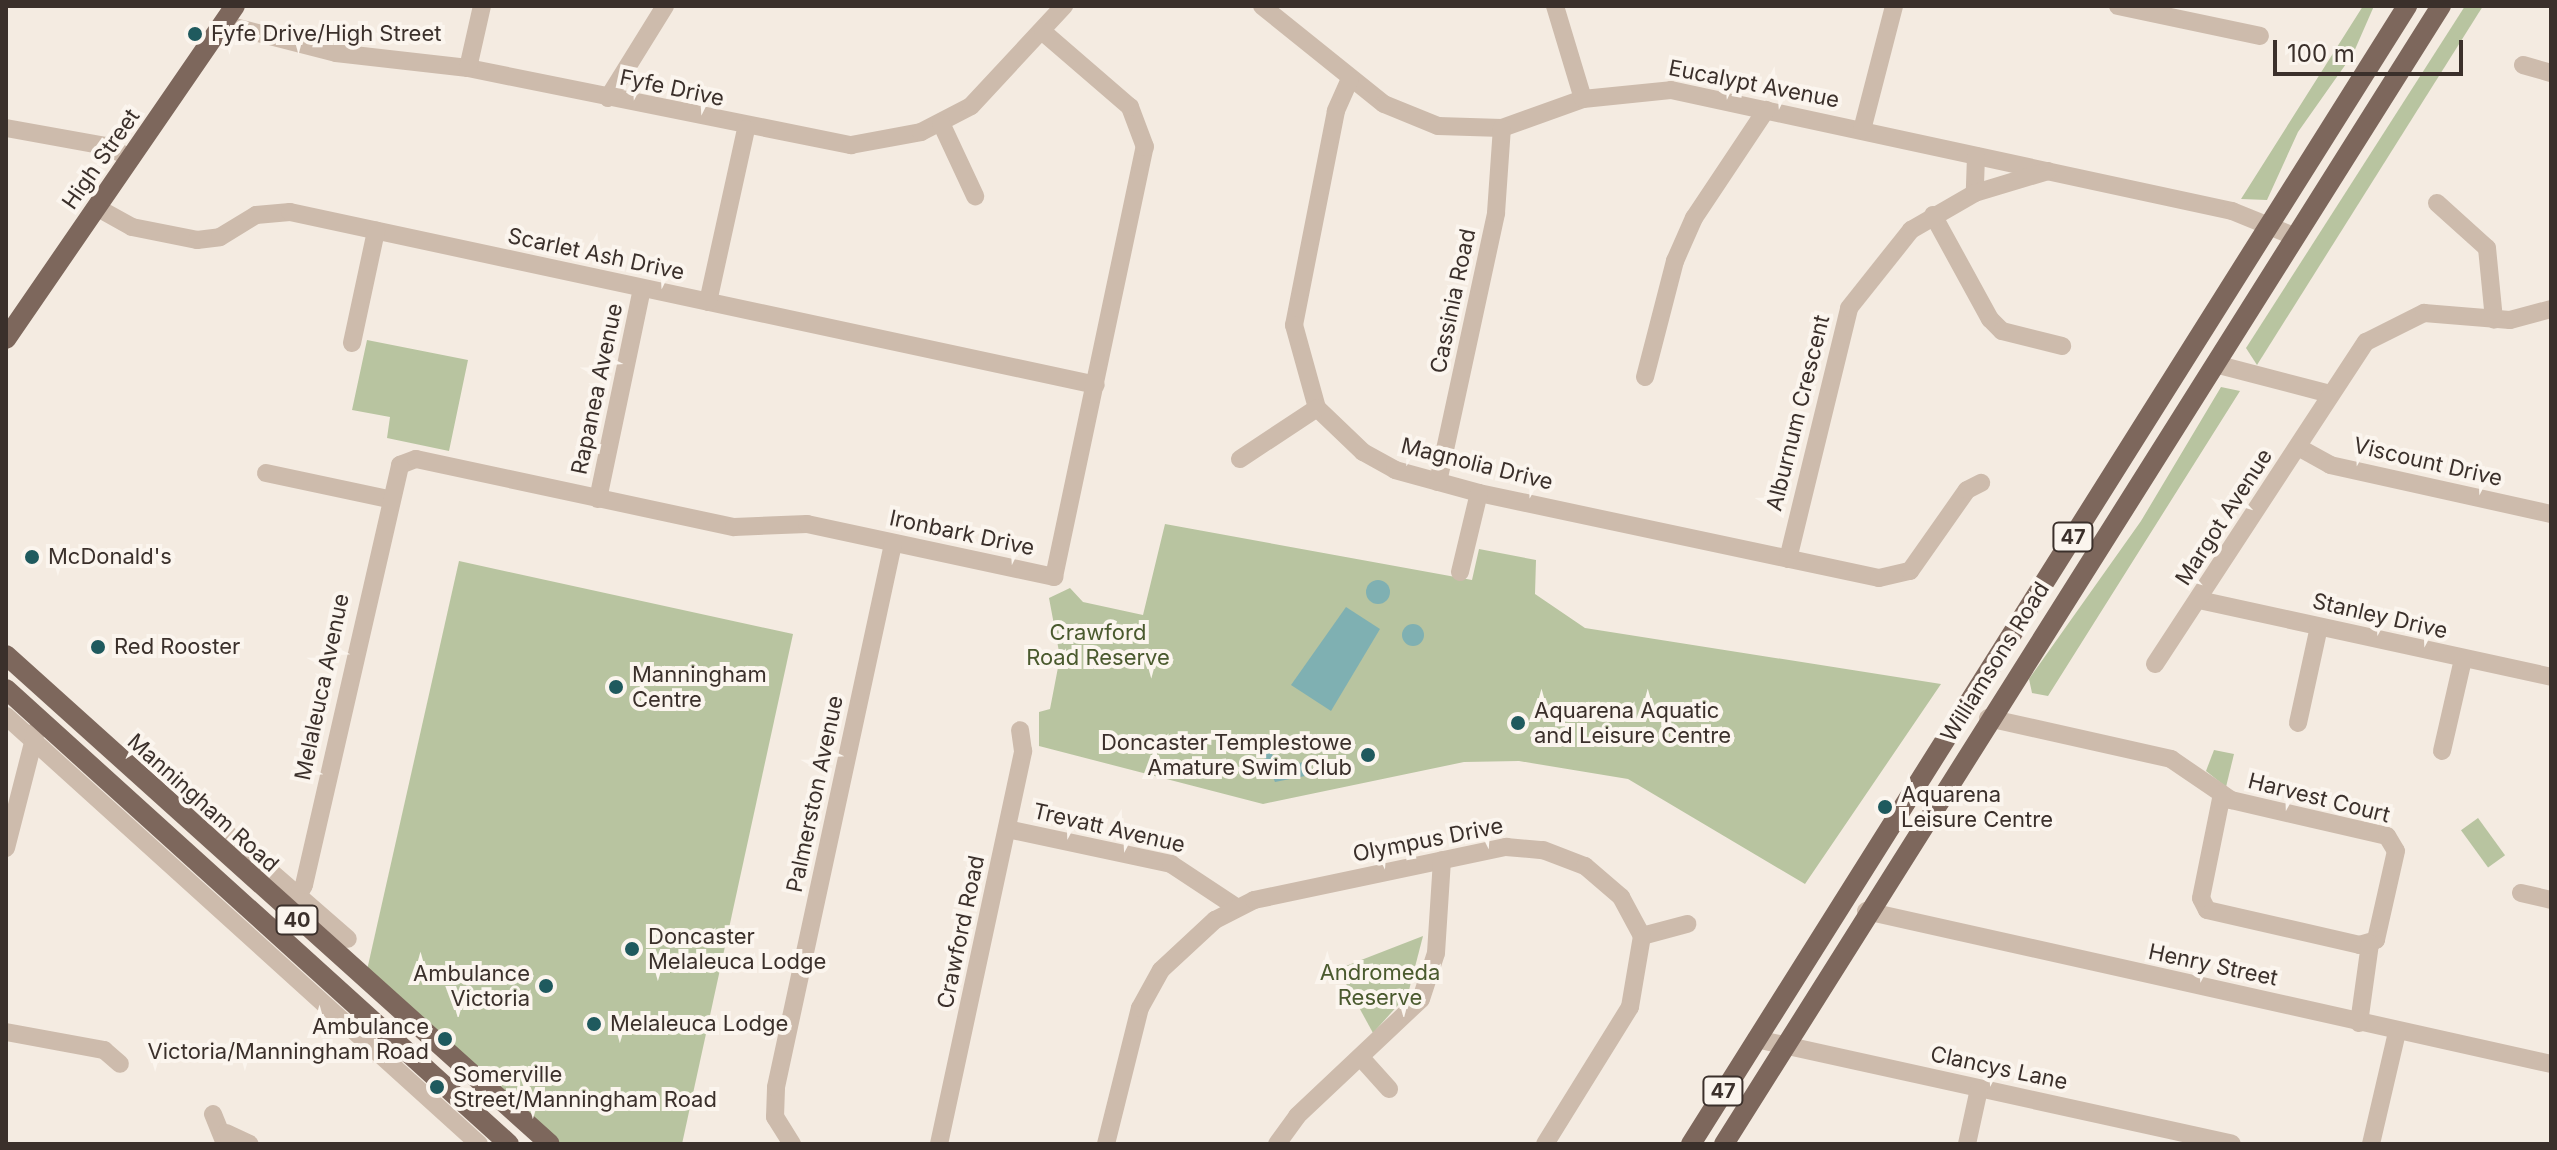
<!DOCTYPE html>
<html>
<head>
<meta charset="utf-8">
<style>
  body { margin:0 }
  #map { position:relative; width:2557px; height:1150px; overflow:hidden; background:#f4ebe1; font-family:Inter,sans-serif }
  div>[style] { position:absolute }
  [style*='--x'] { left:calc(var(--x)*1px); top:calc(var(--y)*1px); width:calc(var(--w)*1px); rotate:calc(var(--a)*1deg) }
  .green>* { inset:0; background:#b8c4a0; transform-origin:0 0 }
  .water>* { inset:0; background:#7fb0b2 }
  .round { border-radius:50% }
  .minor>* { height:18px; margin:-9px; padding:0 9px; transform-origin:9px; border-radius:9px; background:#cdbbac }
  .major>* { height:20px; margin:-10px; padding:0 10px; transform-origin:10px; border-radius:10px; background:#7d675c }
  .dots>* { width:22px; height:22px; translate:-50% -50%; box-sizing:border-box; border:4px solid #fbf5ee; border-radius:50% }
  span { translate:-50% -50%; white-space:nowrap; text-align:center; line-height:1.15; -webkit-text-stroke:8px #fbf5ee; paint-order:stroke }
  .shield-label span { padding:2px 6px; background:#fbf5ee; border:2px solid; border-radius:6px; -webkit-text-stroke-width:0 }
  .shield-label { font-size:20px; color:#3b302b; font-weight:700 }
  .poi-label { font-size:22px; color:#3b302b }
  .left { translate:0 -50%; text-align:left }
  .right { translate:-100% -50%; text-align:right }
  .street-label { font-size:22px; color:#3b302b }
  .park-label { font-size:22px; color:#4a5a2e }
  .frame { position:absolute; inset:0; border:8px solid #3b302b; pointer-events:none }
  .scale { position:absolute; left:2273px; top:40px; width:190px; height:36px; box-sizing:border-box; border:4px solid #3b302b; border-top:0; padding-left:10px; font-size:24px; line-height:28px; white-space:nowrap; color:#3b302b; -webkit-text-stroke:6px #fbf5ee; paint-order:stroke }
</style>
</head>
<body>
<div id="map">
  <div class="green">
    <i style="clip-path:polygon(2363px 6px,2374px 6px,2353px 54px,2298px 132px,2267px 200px,2241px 199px)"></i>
    <i style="clip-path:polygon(2465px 6px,2483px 6px,2257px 365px,2246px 348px)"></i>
    <i style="clip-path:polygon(367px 340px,468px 360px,449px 451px,387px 438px,390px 417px,352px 410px)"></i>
    <i style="clip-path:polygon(2221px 387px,2240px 391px,2048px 696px,2032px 693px,2029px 679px,2141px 521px)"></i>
    <i style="clip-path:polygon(1165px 524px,1472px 580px,1479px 549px,1536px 560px,1535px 594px,1585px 628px,1941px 684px,1805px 884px,1628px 779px,1519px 761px,1464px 762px,1263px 804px,1039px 746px,1039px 712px,1050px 709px,1060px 657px,1049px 598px,1070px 588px,1083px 602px,1143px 615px)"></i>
    <i style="clip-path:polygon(459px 561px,793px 634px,682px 1144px,548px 1144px,365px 979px)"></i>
    <i style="clip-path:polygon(2214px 750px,2234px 754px,2226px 787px,2206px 771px)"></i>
    <i style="left:2478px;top:818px;width:46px;height:21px;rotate:54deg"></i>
    <i style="clip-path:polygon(1423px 936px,1408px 994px,1373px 1033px,1338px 969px)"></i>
  </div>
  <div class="water">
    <i class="round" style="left:1366px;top:580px;width:24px;height:24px"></i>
    <i style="clip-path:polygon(1346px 607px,1380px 629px,1331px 711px,1291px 685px)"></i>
    <i class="round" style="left:1402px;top:624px;width:22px;height:22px"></i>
    <i style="clip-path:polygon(1270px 748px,1276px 765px,1308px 762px,1305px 776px,1275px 782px,1263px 755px)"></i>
  </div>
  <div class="minor">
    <i style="--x:1262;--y:6;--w:156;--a:38.8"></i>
    <i style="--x:1384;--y:104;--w:58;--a:22.2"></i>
    <i style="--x:1438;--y:126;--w:64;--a:1.8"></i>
    <i style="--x:1502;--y:128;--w:86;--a:-19.7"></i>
    <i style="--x:1583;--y:99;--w:88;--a:-5.8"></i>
    <i style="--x:1671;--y:90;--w:574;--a:12.17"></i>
    <i style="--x:2232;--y:211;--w:69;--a:22.1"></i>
    <i style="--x:1555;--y:6;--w:97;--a:73.2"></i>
    <i style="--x:2118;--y:6;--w:145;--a:11.9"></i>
    <i style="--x:223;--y:24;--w:117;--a:14.4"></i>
    <i style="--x:336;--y:53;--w:133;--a:6.5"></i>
    <i style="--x:468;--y:68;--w:391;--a:11.4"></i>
    <i style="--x:851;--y:145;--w:71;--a:-10.5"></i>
    <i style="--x:921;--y:132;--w:56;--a:-27.5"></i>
    <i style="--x:971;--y:106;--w:137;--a:-47.1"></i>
    <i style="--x:2523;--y:65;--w:29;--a:16"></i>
    <i style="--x:468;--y:68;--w:64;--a:-77.3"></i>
    <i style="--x:1350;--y:79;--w:35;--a:114"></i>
    <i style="--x:1336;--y:111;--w:218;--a:101.1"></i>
    <i style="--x:1294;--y:325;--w:86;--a:74.5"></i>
    <i style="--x:1317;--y:408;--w:64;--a:43.7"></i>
    <i style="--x:1363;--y:452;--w:37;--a:29"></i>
    <i style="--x:1395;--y:470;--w:87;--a:15.3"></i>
    <i style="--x:1479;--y:493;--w:409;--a:12"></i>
    <i style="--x:1879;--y:578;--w:32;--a:-13"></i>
    <i style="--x:1910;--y:571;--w:99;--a:-54.9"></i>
    <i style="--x:1967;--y:490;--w:16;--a:-27"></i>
    <i style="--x:608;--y:98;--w:108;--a:-58.2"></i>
    <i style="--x:941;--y:123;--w:81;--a:65"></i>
    <i style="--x:6;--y:128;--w:102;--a:10.2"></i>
    <i style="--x:106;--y:146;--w:28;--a:26"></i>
    <i style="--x:1862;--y:130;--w:128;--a:-75.5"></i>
    <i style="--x:1976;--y:156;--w:37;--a:92"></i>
    <i style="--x:1975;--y:193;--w:76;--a:-16.8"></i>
    <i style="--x:2437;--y:203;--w:67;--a:42"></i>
    <i style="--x:2487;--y:248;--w:72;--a:84.4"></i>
    <i style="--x:96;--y:207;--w:41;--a:29.1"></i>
    <i style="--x:132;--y:227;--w:66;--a:11.3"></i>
    <i style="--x:197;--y:240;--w:23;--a:-7"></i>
    <i style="--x:220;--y:237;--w:42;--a:-31.4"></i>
    <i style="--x:256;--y:215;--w:34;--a:-5"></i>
    <i style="--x:290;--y:212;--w:824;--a:12.11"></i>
    <i style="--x:1933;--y:215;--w:119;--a:61.3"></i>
    <i style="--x:1990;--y:319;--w:17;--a:45"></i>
    <i style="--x:2002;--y:331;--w:62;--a:14"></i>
    <i style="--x:708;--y:302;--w:177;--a:-77.6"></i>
    <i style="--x:352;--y:343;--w:115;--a:-77.9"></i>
    <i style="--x:2215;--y:364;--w:119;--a:14.6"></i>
    <i style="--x:1645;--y:377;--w:120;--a:-75.5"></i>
    <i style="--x:1675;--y:261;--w:47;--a:-66.2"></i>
    <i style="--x:1694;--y:218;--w:130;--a:-56.3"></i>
    <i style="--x:2298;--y:447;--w:37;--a:29"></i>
    <i style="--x:2330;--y:465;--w:226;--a:12.5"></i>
    <i style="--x:1240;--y:459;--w:92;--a:-33.5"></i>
    <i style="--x:266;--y:473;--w:125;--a:12"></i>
    <i style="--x:1438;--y:482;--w:275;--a:-77.8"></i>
    <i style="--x:1496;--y:213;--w:85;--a:-86"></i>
    <i style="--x:598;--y:499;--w:215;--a:-78.2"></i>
    <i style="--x:1788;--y:559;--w:258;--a:-76.3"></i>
    <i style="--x:1849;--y:308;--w:100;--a:-51.5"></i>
    <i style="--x:1911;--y:230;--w:74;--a:-30"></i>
    <i style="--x:1460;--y:572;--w:81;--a:-76.5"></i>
    <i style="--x:2199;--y:600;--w:360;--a:12.3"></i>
    <i style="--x:2155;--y:664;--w:385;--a:-56.8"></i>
    <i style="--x:2366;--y:342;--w:65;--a:-26.6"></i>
    <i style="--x:2424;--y:313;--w:86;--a:4.7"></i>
    <i style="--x:2510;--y:320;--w:42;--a:-15"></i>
    <i style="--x:6;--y:716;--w:638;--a:42.14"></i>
    <i style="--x:1988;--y:718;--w:188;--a:12.6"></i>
    <i style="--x:2171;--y:759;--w:73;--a:34.3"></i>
    <i style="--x:2231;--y:800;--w:160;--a:13"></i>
    <i style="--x:2387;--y:836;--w:17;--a:59"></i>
    <i style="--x:2396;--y:851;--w:91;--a:102.7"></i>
    <i style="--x:2376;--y:940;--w:17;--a:163"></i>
    <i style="--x:2360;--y:945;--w:157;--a:-167.1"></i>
    <i style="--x:2207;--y:910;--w:13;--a:-117"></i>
    <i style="--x:2201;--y:898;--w:106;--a:-78.6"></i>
    <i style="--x:2298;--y:723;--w:98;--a:-77.7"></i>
    <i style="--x:2442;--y:751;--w:94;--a:-77.1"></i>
    <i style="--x:200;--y:810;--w:196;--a:41.1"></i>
    <i style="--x:1007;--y:829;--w:168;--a:12"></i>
    <i style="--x:1171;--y:864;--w:78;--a:33.5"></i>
    <i style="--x:6;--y:848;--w:121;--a:-75.6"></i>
    <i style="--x:2521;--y:893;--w:31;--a:13"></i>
    <i style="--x:1866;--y:911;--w:702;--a:12.59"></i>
    <i style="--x:277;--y:932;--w:54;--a:-60.1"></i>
    <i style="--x:304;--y:885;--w:431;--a:-77.1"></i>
    <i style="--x:400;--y:465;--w:17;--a:-21"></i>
    <i style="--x:416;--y:459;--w:325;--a:12.1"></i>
    <i style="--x:734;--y:527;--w:73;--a:-2.4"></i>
    <i style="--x:807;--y:524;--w:253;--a:12.1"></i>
    <i style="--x:1054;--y:577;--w:440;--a:-78.1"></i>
    <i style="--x:1145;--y:147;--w:43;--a:-110.6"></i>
    <i style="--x:1130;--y:107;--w:115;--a:-139.2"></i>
    <i style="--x:1642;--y:936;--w:47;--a:-14.9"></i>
    <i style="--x:2359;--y:1023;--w:80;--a:-82.1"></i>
    <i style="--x:6;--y:1032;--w:100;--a:10.4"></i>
    <i style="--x:104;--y:1050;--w:21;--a:41"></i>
    <i style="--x:1756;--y:1039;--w:487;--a:12.4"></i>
    <i style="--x:1363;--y:1060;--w:39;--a:48"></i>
    <i style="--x:213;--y:1114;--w:32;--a:68"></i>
    <i style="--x:226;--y:1133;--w:26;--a:25"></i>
    <i style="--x:792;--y:1144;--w:32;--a:-122"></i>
    <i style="--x:775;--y:1117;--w:30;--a:-88"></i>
    <i style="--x:776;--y:1087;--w:555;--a:-77.84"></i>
    <i style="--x:939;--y:1144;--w:402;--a:-77.9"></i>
    <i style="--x:1023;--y:751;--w:21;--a:-98"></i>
    <i style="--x:1106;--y:1144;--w:140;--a:-76"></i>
    <i style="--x:1140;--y:1008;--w:43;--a:-61.1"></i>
    <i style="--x:1161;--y:970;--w:74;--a:-42.8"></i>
    <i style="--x:1215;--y:920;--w:44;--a:-27.1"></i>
    <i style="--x:1254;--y:900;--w:258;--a:-11.9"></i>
    <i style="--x:1506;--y:847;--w:37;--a:5"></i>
    <i style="--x:1543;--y:850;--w:45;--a:20.9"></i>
    <i style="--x:1585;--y:866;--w:48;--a:40.7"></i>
    <i style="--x:1621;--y:897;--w:44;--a:61.7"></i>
    <i style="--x:1642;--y:936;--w:72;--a:99.6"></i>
    <i style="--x:1630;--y:1007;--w:161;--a:121.8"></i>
    <i style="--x:1277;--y:1144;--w:34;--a:-54"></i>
    <i style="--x:1297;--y:1116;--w:170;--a:-43.3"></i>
    <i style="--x:1421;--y:999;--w:48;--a:-71.9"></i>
    <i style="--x:1436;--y:953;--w:93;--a:-86.3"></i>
    <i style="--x:1967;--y:1144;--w:56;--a:-77.7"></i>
    <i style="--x:2371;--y:1144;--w:115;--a:-76.9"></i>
  </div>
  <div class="major">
    <i style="--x:6;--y:339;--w:404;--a:-55.5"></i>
    <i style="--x:6;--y:655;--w:731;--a:41.95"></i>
    <i style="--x:6;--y:689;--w:678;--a:42.13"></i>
    <i style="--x:1691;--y:1144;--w:1345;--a:-57.82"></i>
    <i style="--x:1724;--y:1144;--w:1345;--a:-57.79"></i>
  </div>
  <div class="dots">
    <i style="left:195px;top:34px;background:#1f5a5e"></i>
    <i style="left:32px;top:557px;background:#1f5a5e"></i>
    <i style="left:98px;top:647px;background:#1f5a5e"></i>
    <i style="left:616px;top:687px;background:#1f5a5e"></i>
    <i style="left:1518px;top:723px;background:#1f5a5e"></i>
    <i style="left:1368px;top:755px;background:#1f5a5e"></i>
    <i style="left:1885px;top:807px;background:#1f5a5e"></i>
    <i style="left:632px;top:949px;background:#1f5a5e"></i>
    <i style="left:546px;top:986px;background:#1f5a5e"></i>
    <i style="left:594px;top:1024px;background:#1f5a5e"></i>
    <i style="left:445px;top:1039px;background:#1f5a5e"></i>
    <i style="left:437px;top:1087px;background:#1f5a5e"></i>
  </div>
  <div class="shield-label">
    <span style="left:2073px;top:537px">47</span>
    <span style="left:297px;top:920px">40</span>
    <span style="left:1723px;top:1091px">47</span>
  </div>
  <div class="poi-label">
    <span class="left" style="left:211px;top:34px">Fyfe Drive/High Street</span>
    <span class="left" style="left:48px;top:557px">McDonald's</span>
    <span class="left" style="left:114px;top:647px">Red Rooster</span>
    <span class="left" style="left:632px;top:687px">Manningham<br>Centre</span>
    <span class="left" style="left:1534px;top:723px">Aquarena Aquatic<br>and Leisure Centre</span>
    <span class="right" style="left:1352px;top:755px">Doncaster Templestowe<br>Amature Swim Club</span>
    <span class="left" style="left:1901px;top:807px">Aquarena<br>Leisure Centre</span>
    <span class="left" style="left:648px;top:949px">Doncaster<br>Melaleuca Lodge</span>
    <span class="right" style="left:530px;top:986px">Ambulance<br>Victoria</span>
    <span class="left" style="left:610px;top:1024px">Melaleuca Lodge</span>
    <span class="right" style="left:429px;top:1039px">Ambulance<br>Victoria/Manningham Road</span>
    <span class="left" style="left:453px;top:1087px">Somerville<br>Street/Manningham Road</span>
  </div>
  <div class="street-label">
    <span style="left:1754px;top:84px;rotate:11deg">Eucalypt Avenue</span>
    <span style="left:672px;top:88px;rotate:12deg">Fyfe Drive</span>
    <span style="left:101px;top:159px;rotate:-55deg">High Street</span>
    <span style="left:596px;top:254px;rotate:12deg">Scarlet Ash Drive</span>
    <span style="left:1453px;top:301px;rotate:-78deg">Cassinia Road</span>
    <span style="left:597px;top:389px;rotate:-78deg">Rapanea Avenue</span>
    <span style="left:1798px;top:413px;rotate:-76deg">Alburnum Crescent</span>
    <span style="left:2428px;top:462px;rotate:13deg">Viscount Drive</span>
    <span style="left:1477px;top:464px;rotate:14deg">Magnolia Drive</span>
    <span style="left:2224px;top:517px;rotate:-57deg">Margot Avenue</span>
    <span style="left:962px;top:533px;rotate:12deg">Ironbark Drive</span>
    <span style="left:2380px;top:616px;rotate:13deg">Stanley Drive</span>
    <span style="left:1995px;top:662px;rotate:-58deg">Williamsons Road</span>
    <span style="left:322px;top:687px;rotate:-78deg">Melaleuca Avenue</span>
    <span style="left:815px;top:794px;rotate:-78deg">Palmerston Avenue</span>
    <span style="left:2319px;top:798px;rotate:14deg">Harvest Court</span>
    <span style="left:203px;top:803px;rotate:42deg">Manningham Road</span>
    <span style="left:1109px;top:828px;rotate:13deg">Trevatt Avenue</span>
    <span style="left:1428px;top:840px;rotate:-11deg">Olympus Drive</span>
    <span style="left:961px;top:932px;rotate:-78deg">Crawford Road</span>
    <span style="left:2213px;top:965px;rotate:12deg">Henry Street</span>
    <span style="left:1999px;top:1068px;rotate:12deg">Clancys Lane</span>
  </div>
  <div class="park-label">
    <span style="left:1098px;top:645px">Crawford<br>Road Reserve</span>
    <span style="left:1380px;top:985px">Andromeda<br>Reserve</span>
  </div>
  <div class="frame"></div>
  <div class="scale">100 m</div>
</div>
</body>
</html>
